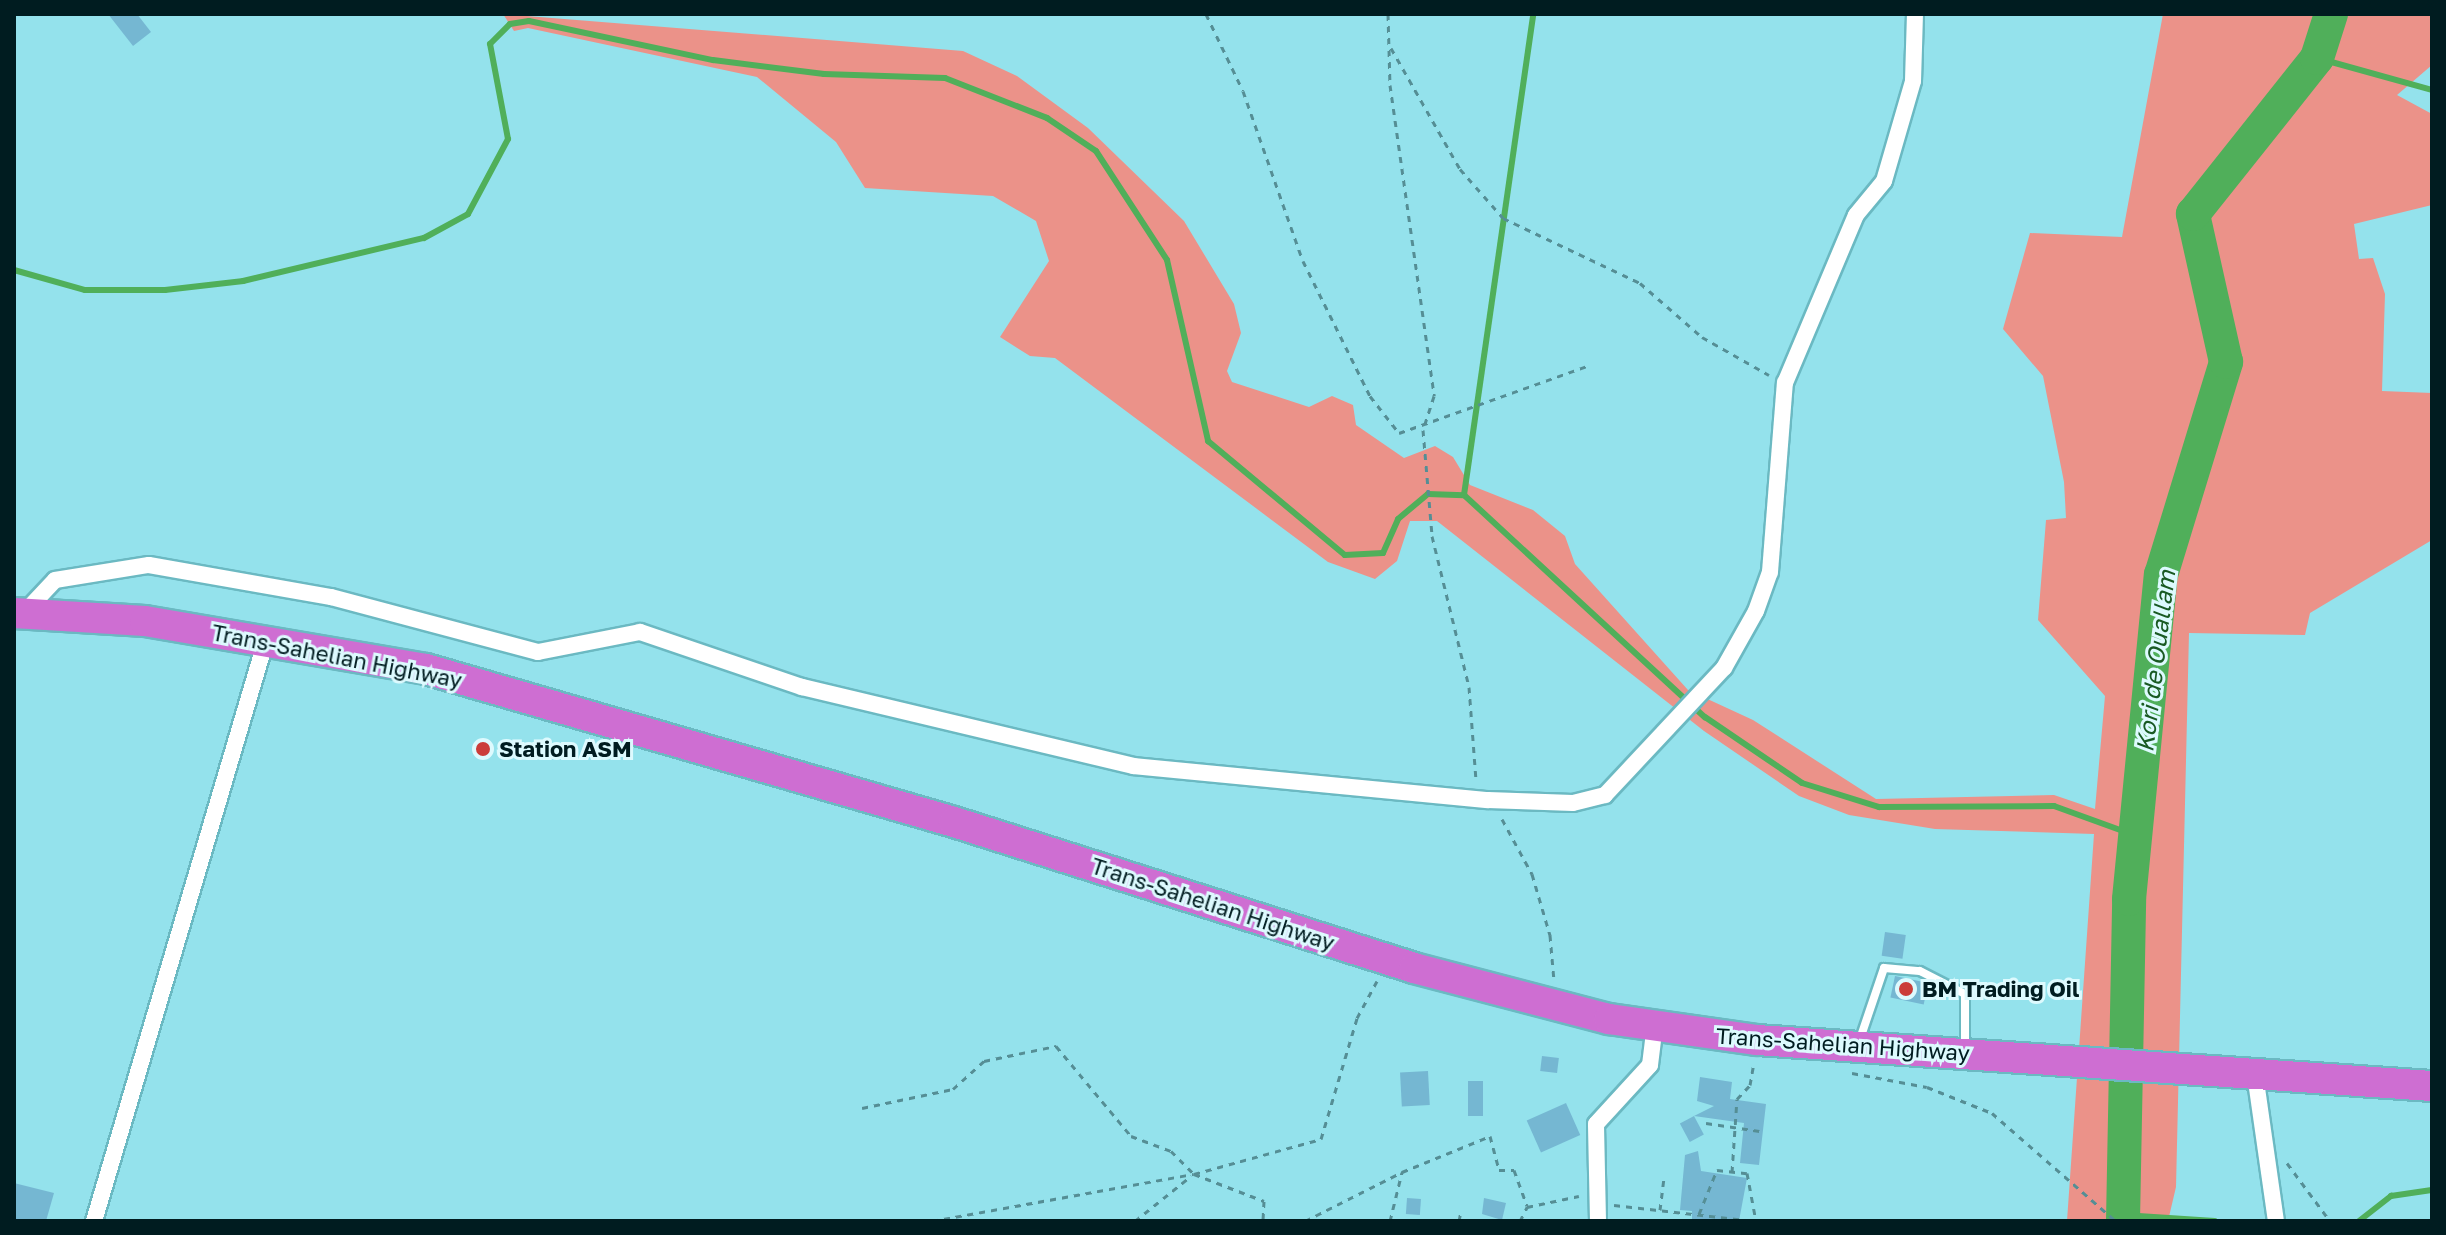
<!DOCTYPE html>
<html>
<head>
<meta charset="utf-8">
<style>
  body { margin:0 }
  #map { position:relative; width:2446px; height:1235px; overflow:hidden; background:#94e2ec; font-family:"Golos Text",sans-serif }
  div>[style] { position:absolute }
  [style*='--x'] { left:calc(var(--x)*1px); top:calc(var(--y)*1px); width:calc(var(--w)*1px); rotate:calc(var(--a)*1deg) }
  .green>* { inset:0; background:#eb9289 }
  .stream>* { height:6px; margin:-3px; padding:0 3px; transform-origin:3px; border-radius:3px; background:#50af5a }
  .river>* { height:34px; margin:-17px; padding:0 17px; transform-origin:17px; border-radius:17px; background:#50af5a }
  .building>* { inset:0; background:#75b7d2; transform-origin:0 0 }
  .path>* { height:3px; margin-top:-1.5px; transform-origin:0; background:repeating-linear-gradient(90deg,#558e95 0 6px,transparent 0 12px) }
  .roads { filter:drop-shadow(2px 0 #6bb9c2) drop-shadow(-2px 0 #6bb9c2) drop-shadow(0 2px #6bb9c2) drop-shadow(0 -2px #6bb9c2) }
  .lane>* { height:8px; margin:-4px; padding:0 4px; transform-origin:4px; border-radius:4px; background:#fff }
  .street>* { height:16px; margin:-8px; padding:0 8px; transform-origin:8px; border-radius:8px; background:#fff }
  .highway>* { height:30px; margin:-15px; padding:0 15px; transform-origin:15px; border-radius:15px; background:#ce6ed2 }
  .dots>* { width:22px; height:22px; translate:-50% -50%; box-sizing:border-box; border:4px solid #ddfafe; border-radius:50% }
  span { translate:-50% -50%; white-space:nowrap; text-align:center; line-height:1.15; -webkit-text-stroke:6px #ddfafe; paint-order:stroke }
  .street-label { font-size:22px; color:#001c20 }
  .poi-label { font-size:22px; color:#001c20; font-weight:700 }
  .left { translate:0 -50%; text-align:left }
  .water-label { font-size:24px; color:#195a23; font-style:italic }
  .frame { position:absolute; inset:0; border:16px solid #001c20; pointer-events:none }
</style>
</head>
<body>
<div id="map">
  <div class="green">
    <i style="clip-path:polygon(503px 14px,963px 51px,1017px 76px,1088px 128px,1184px 221px,1234px 304px,1241px 333px,1227px 371px,1232px 382px,1309px 407px,1332px 396px,1353px 405px,1356px 425px,1404px 458px,1435px 446px,1453px 457px,1470px 485px,1533px 510px,1565px 536px,1575px 564px,1688px 690px,1753px 720px,1876px 799px,2054px 795px,2095px 809px,2105px 696px,2038px 620px,2046px 520px,2066px 518px,2064px 482px,2043px 376px,2003px 329px,2030px 233px,2122px 237px,2163px 14px,2432px 14px,2432px 65px,2397px 95px,2432px 114px,2432px 205px,2354px 224px,2359px 259px,2373px 258px,2385px 294px,2382px 391px,2432px 393px,2432px 540px,2310px 613px,2305px 635px,2189px 633px,2176px 1187px,2168px 1221px,2067px 1221px,2094px 834px,1935px 829px,1849px 815px,1799px 796px,1704px 731px,1437px 521px,1410px 521px,1397px 561px,1375px 579px,1328px 562px,1055px 358px,1030px 356px,1000px 337px,1049px 261px,1036px 221px,993px 196px,865px 188px,836px 142px,757px 77px,528px 28px,514px 31px)"></i>
  </div>
  <div class="stream">
    <i style="--x:2317;--y:58;--w:119;--a:15.5"></i>
    <i style="--x:14;--y:270;--w:74;--a:15.7"></i>
    <i style="--x:85;--y:290;--w:80;--a:0"></i>
    <i style="--x:165;--y:290;--w:79;--a:-6.6"></i>
    <i style="--x:243;--y:281;--w:186;--a:-13.4"></i>
    <i style="--x:424;--y:238;--w:50;--a:-28.6"></i>
    <i style="--x:468;--y:214;--w:85;--a:-61.9"></i>
    <i style="--x:508;--y:139;--w:97;--a:-100.7"></i>
    <i style="--x:490;--y:44;--w:28;--a:-45"></i>
    <i style="--x:510;--y:24;--w:19;--a:-9"></i>
    <i style="--x:529;--y:21;--w:188;--a:12"></i>
    <i style="--x:713;--y:60;--w:112;--a:7.2"></i>
    <i style="--x:824;--y:74;--w:121;--a:1.9"></i>
    <i style="--x:945;--y:78;--w:110;--a:21.4"></i>
    <i style="--x:1047;--y:118;--w:59;--a:34"></i>
    <i style="--x:1096;--y:151;--w:130;--a:56.9"></i>
    <i style="--x:1167;--y:260;--w:186;--a:77.2"></i>
    <i style="--x:1208;--y:441;--w:178;--a:39.8"></i>
    <i style="--x:1345;--y:555;--w:38;--a:-3"></i>
    <i style="--x:1383;--y:553;--w:37;--a:-66"></i>
    <i style="--x:1398;--y:519;--w:39;--a:-40"></i>
    <i style="--x:1428;--y:494;--w:36;--a:2"></i>
    <i style="--x:1464;--y:495;--w:328;--a:42.7"></i>
    <i style="--x:1705;--y:717;--w:117;--a:34.2"></i>
    <i style="--x:1802;--y:783;--w:81;--a:17.3"></i>
    <i style="--x:1879;--y:807;--w:175;--a:-0.3"></i>
    <i style="--x:2054;--y:806;--w:88;--a:19.9"></i>
    <i style="--x:1464;--y:495;--w:486;--a:-81.8"></i>
    <i style="--x:2123;--y:1215;--w:92;--a:3.7"></i>
    <i style="--x:2359;--y:1221;--w:41;--a:-38"></i>
    <i style="--x:2391;--y:1196;--w:41;--a:-8.3"></i>
  </div>
  <div class="river">
    <i style="--x:2123;--y:1221;--w:322;--a:-88.9"></i>
    <i style="--x:2129;--y:899;--w:326;--a:-84.4"></i>
    <i style="--x:2161;--y:575;--w:223;--a:-73"></i>
    <i style="--x:2226;--y:362;--w:152;--a:-102.6"></i>
    <i style="--x:2193;--y:214;--w:199;--a:-51.5"></i>
    <i style="--x:2317;--y:58;--w:46;--a:-72.3"></i>
  </div>
  <div class="building">
    <i style="clip-path:polygon(108px 14px,137px 14px,151px 32px,133px 46px)"></i>
    <i style="left:1885px;top:932px;width:21px;height:24px;rotate:8deg"></i>
    <i style="left:1895px;top:976px;width:34px;height:22px;rotate:12deg"></i>
    <i style="left:1542px;top:1056px;width:17px;height:15px;rotate:7deg"></i>
    <i style="left:1428px;top:1071px;width:34px;height:28px;rotate:87deg"></i>
    <i style="clip-path:polygon(1700px 1077px,1732px 1082px,1730px 1099px,1766px 1104px,1759px 1165px,1740px 1163px,1744px 1123px,1694px 1116px,1714px 1106px,1697px 1101px)"></i>
    <i style="left:1468px;top:1081px;width:15px;height:35px"></i>
    <i style="left:1566px;top:1103px;width:35px;height:43px;rotate:66deg"></i>
    <i style="left:1694px;top:1116px;width:21px;height:16px;rotate:62deg"></i>
    <i style="clip-path:polygon(1698px 1151px,1701px 1171px,1747px 1178px,1739px 1221px,1692px 1221px,1692px 1211px,1680px 1210px,1685px 1155px)"></i>
    <i style="clip-path:polygon(14px 1183px,54px 1193px,46px 1221px,14px 1221px)"></i>
    <i style="left:1407px;top:1198px;width:14px;height:16px;rotate:4deg"></i>
    <i style="clip-path:polygon(1484px 1198px,1506px 1203px,1502px 1220px,1482px 1214px)"></i>
  </div>
  <div class="path">
    <i style="--x:1206;--y:14;--w:85;--a:64.3"></i>
    <i style="--x:1243;--y:91;--w:180;--a:70.6"></i>
    <i style="--x:1303;--y:261;--w:151;--a:63.6"></i>
    <i style="--x:1370;--y:396;--w:47;--a:51.9"></i>
    <i style="--x:1399;--y:433;--w:203;--a:-19.6"></i>
    <i style="--x:1388;--y:14;--w:71;--a:88.4"></i>
    <i style="--x:1390;--y:85;--w:314;--a:81.9"></i>
    <i style="--x:1434;--y:396;--w:36;--a:108"></i>
    <i style="--x:1423;--y:430;--w:106;--a:85.1"></i>
    <i style="--x:1432;--y:536;--w:155;--a:76.2"></i>
    <i style="--x:1469;--y:687;--w:93;--a:85.7"></i>
    <i style="--x:1391;--y:48;--w:139;--a:60.3"></i>
    <i style="--x:1460;--y:169;--w:65;--a:48.7"></i>
    <i style="--x:1503;--y:218;--w:152;--a:25.4"></i>
    <i style="--x:1640;--y:283;--w:82;--a:41.1"></i>
    <i style="--x:1702;--y:337;--w:77;--a:29.6"></i>
    <i style="--x:1502;--y:819;--w:63;--a:61.4"></i>
    <i style="--x:1532;--y:874;--w:64;--a:73.6"></i>
    <i style="--x:1550;--y:935;--w:46;--a:85"></i>
    <i style="--x:1852;--y:1073;--w:76;--a:10.6"></i>
    <i style="--x:1927;--y:1087;--w:70;--a:21.8"></i>
    <i style="--x:1992;--y:1113;--w:164;--a:41.1"></i>
    <i style="--x:862;--y:1108;--w:93;--a:-11.8"></i>
    <i style="--x:953;--y:1089;--w:42;--a:-42.1"></i>
    <i style="--x:984;--y:1061;--w:74;--a:-11.8"></i>
    <i style="--x:1056;--y:1046;--w:117;--a:50.2"></i>
    <i style="--x:1131;--y:1136;--w:43;--a:20.6"></i>
    <i style="--x:1171;--y:1151;--w:33;--a:45"></i>
    <i style="--x:1194;--y:1174;--w:75;--a:21.1"></i>
    <i style="--x:1264;--y:1201;--w:20;--a:93"></i>
    <i style="--x:1706;--y:1123;--w:54;--a:8.6"></i>
    <i style="--x:2287;--y:1163;--w:72;--a:53.4"></i>
    <i style="--x:1732;--y:1172;--w:73;--a:-86.1"></i>
    <i style="--x:1737;--y:1099;--w:19;--a:-47"></i>
    <i style="--x:1750;--y:1085;--w:22;--a:-80"></i>
    <i style="--x:1614;--y:1205;--w:141;--a:6.5"></i>
    <i style="--x:1660;--y:1210;--w:33;--a:-83"></i>
    <i style="--x:1699;--y:1214;--w:48;--a:-67.8"></i>
    <i style="--x:1717;--y:1170;--w:30;--a:6"></i>
    <i style="--x:1747;--y:1173;--w:49;--a:79.4"></i>
    <i style="--x:932;--y:1221;--w:266;--a:-10.2"></i>
    <i style="--x:1194;--y:1174;--w:132;--a:-15.4"></i>
    <i style="--x:1321;--y:1139;--w:126;--a:-73.4"></i>
    <i style="--x:1357;--y:1018;--w:42;--a:-61.6"></i>
    <i style="--x:1135;--y:1221;--w:72;--a:-38.8"></i>
    <i style="--x:1305;--y:1221;--w:109;--a:-26.8"></i>
    <i style="--x:1390;--y:1221;--w:50;--a:-76.2"></i>
    <i style="--x:1402;--y:1172;--w:95;--a:-22.2"></i>
    <i style="--x:1490;--y:1136;--w:35;--a:75"></i>
    <i style="--x:1499;--y:1170;--w:15;--a:0"></i>
    <i style="--x:1514;--y:1170;--w:38;--a:70"></i>
    <i style="--x:1459;--y:1221;--w:10;--a:-79"></i>
    <i style="--x:1520;--y:1221;--w:16;--a:-63"></i>
    <i style="--x:1527;--y:1207;--w:53;--a:-11.9"></i>
  </div>
  <div class="roads">
    <div class="lane">
      <i style="--x:1860;--y:1039;--w:75;--a:-71.3"></i>
      <i style="--x:1884;--y:968;--w:36;--a:5"></i>
      <i style="--x:1920;--y:971;--w:51;--a:27.1"></i>
      <i style="--x:1965;--y:994;--w:56;--a:90"></i>
    </div>
    <div class="street">
      <i style="--x:24;--y:613;--w:45;--a:-46.8"></i>
      <i style="--x:55;--y:580;--w:95;--a:-9.1"></i>
      <i style="--x:149;--y:565;--w:185;--a:10"></i>
      <i style="--x:331;--y:597;--w:214;--a:14.9"></i>
      <i style="--x:538;--y:652;--w:104;--a:-11.1"></i>
      <i style="--x:640;--y:632;--w:171;--a:18.8"></i>
      <i style="--x:802;--y:687;--w:340;--a:13.4"></i>
      <i style="--x:1133;--y:766;--w:357;--a:5.5"></i>
      <i style="--x:1488;--y:800;--w:85;--a:2"></i>
      <i style="--x:1573;--y:803;--w:33;--a:-14"></i>
      <i style="--x:1605;--y:795;--w:174;--a:-46.9"></i>
      <i style="--x:1724;--y:668;--w:65;--a:-60.7"></i>
      <i style="--x:1756;--y:611;--w:41;--a:-70.3"></i>
      <i style="--x:1770;--y:572;--w:190;--a:-85.5"></i>
      <i style="--x:1785;--y:383;--w:182;--a:-67.1"></i>
      <i style="--x:1856;--y:215;--w:44;--a:-50.5"></i>
      <i style="--x:1884;--y:181;--w:104;--a:-73.8"></i>
      <i style="--x:1913;--y:81;--w:67;--a:-88.3"></i>
      <i style="--x:2255;--y:1074;--w:148;--a:81.9"></i>
      <i style="--x:94;--y:1221;--w:606;--a:-73.51"></i>
      <i style="--x:1598;--y:1221;--w:97;--a:-91.2"></i>
      <i style="--x:1596;--y:1124;--w:80;--a:-47.5"></i>
      <i style="--x:1650;--y:1065;--w:39;--a:-83"></i>
    </div>
    <div class="highway">
      <i style="--x:14;--y:613;--w:131;--a:3.5"></i>
      <i style="--x:145;--y:621;--w:285;--a:9.7"></i>
      <i style="--x:426;--y:669;--w:550;--a:16.16"></i>
      <i style="--x:954;--y:822;--w:483;--a:17.6"></i>
      <i style="--x:1414;--y:968;--w:202;--a:14.7"></i>
      <i style="--x:1609;--y:1019;--w:149;--a:8.1"></i>
      <i style="--x:1757;--y:1040;--w:677;--a:3.9"></i>
    </div>
  </div>
  <div class="dots">
    <i style="left:483px;top:749px;background:#cb3d3a"></i>
    <i style="left:1906px;top:989px;background:#cb3d3a"></i>
  </div>
  <div class="street-label">
    <span style="left:337px;top:656px;rotate:11deg">Trans-Sahelian Highway</span>
    <span style="left:1213px;top:904px;rotate:18deg">Trans-Sahelian Highway</span>
    <span style="left:1843px;top:1044px;rotate:4deg">Trans-Sahelian Highway</span>
  </div>
  <div class="poi-label">
    <span class="left" style="left:499px;top:749px">Station ASM</span>
    <span class="left" style="left:1922px;top:989px">BM Trading Oil</span>
  </div>
  <div class="water-label">
    <span style="left:2155px;top:661px;rotate:-83deg">Kori de Ouallam</span>
  </div>
  <div class="frame"></div>
</div>
</body>
</html>
